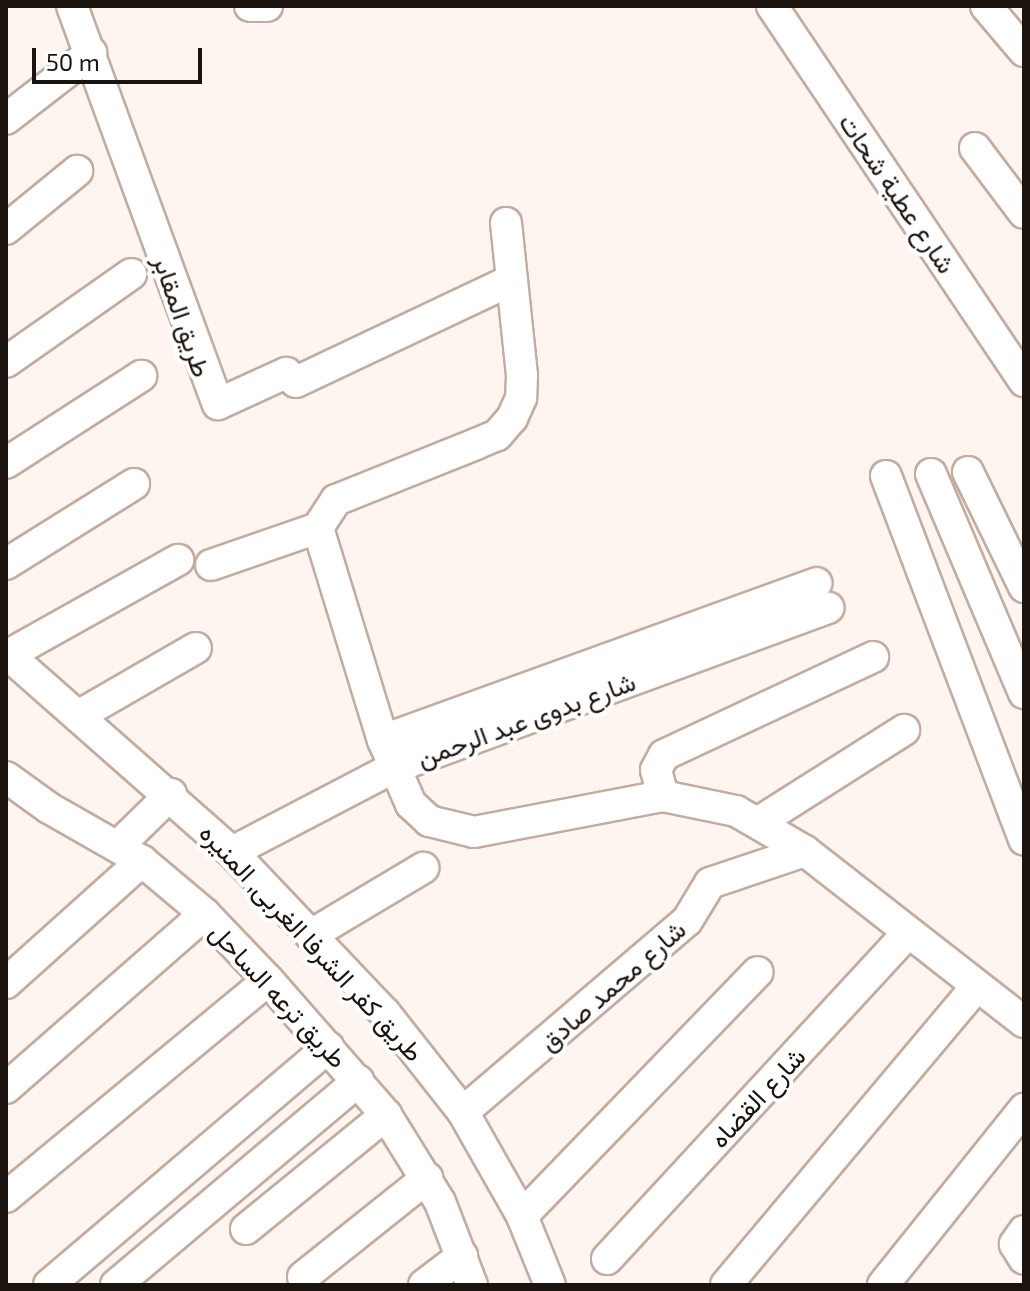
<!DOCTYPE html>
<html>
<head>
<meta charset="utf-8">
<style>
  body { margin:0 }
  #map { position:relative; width:1030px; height:1291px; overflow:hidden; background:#fff5f0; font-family:"Exo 2",Vazirmatn,sans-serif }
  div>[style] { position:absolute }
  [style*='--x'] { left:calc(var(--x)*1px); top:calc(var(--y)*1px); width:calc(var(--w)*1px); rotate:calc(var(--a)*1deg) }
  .roads { filter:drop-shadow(2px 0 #c2ac9f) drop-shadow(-2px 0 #c2ac9f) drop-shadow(0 2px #c2ac9f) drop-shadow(0 -2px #c2ac9f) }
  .minor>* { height:30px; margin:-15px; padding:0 15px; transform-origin:15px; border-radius:15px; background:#fff }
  span { translate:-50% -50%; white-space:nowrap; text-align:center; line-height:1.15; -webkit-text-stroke:8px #fff; paint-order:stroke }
  .street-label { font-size:26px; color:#1b130e }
  .frame { position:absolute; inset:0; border:8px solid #1b130e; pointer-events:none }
  .scale { position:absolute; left:32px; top:48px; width:170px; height:36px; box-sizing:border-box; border:4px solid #1b130e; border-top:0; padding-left:10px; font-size:24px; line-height:28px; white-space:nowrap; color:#1b130e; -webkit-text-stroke:6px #fff; paint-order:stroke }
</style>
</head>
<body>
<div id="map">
  <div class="roads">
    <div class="minor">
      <i style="--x:72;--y:6;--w:424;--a:69.9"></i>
      <i style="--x:218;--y:404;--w:75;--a:-24.5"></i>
      <i style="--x:286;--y:373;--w:13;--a:42"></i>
      <i style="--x:296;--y:382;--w:239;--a:-25.3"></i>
      <i style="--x:250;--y:6;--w:17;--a:0"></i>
      <i style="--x:772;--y:6;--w:452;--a:56.1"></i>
      <i style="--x:986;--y:6;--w:59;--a:49.8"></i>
      <i style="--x:6;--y:119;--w:108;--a:-37.8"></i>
      <i style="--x:975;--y:148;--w:81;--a:53"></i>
      <i style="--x:506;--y:223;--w:153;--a:84"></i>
      <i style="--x:522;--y:375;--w:23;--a:92"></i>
      <i style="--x:521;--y:398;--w:22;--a:114"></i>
      <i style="--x:512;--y:418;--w:23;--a:131"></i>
      <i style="--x:497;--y:435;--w:23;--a:157"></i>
      <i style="--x:476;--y:444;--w:151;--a:158.2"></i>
      <i style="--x:336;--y:500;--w:33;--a:123"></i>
      <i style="--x:318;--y:528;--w:222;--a:73"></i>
      <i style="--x:383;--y:740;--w:70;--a:66.4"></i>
      <i style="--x:411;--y:804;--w:25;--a:43"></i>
      <i style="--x:429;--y:821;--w:46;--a:13.7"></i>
      <i style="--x:474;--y:832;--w:192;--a:-10.8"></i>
      <i style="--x:663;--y:796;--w:75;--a:11.6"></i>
      <i style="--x:736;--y:811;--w:80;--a:30.1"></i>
      <i style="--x:805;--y:851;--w:278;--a:38"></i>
      <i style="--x:6;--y:229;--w:92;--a:-39.2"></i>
      <i style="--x:6;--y:362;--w:153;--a:-35.1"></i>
      <i style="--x:6;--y:463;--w:161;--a:-32.8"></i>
      <i style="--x:968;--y:472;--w:128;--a:64"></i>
      <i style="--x:931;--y:474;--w:238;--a:67"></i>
      <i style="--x:886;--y:476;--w:389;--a:69.2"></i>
      <i style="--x:6;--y:564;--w:151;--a:-32"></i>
      <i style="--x:211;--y:565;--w:113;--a:-19.1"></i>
      <i style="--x:6;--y:653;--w:301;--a:41.4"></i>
      <i style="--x:232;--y:852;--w:222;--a:46.5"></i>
      <i style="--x:385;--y:1013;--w:126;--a:51.8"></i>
      <i style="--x:463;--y:1112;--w:120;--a:60.4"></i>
      <i style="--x:522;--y:1216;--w:74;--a:67.9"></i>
      <i style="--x:8;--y:655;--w:195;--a:-29.2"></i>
      <i style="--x:78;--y:716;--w:136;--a:-30"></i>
      <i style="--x:383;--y:740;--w:461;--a:-19.9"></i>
      <i style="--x:6;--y:777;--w:53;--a:35.8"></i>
      <i style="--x:49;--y:808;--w:107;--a:29.7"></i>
      <i style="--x:142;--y:861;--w:82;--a:40.1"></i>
      <i style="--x:205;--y:914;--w:91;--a:46.3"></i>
      <i style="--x:268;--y:980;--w:179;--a:48.8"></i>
      <i style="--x:386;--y:1115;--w:102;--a:58.2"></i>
      <i style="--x:440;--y:1202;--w:89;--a:68.9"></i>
      <i style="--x:663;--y:796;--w:27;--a:-105"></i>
      <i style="--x:656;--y:770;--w:17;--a:-62"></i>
      <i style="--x:664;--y:755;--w:231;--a:-25.1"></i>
      <i style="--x:759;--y:822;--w:172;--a:-32.4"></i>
      <i style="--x:119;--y:845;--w:73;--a:-44.4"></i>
      <i style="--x:232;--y:852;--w:182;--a:-27.6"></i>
      <i style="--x:393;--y:768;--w:464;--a:-20.2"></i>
      <i style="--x:311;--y:935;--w:131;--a:-30.9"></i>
      <i style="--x:6;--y:983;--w:183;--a:-41.9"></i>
      <i style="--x:6;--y:1088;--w:264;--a:-41.2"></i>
      <i style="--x:463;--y:1112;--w:294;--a:-40.5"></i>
      <i style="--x:687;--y:921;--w:44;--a:-58.8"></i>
      <i style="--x:710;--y:883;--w:100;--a:-18.6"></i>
      <i style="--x:6;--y:1197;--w:340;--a:-39.6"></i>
      <i style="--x:522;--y:1216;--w:339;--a:-46"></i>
      <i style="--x:246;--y:1229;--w:181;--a:-39.2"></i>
      <i style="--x:1024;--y:1231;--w:16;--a:125"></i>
      <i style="--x:1015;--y:1244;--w:17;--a:59"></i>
      <i style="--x:607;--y:1259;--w:442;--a:-47.3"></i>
      <i style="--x:303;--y:1277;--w:159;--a:-38.6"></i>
      <i style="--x:49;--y:1285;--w:367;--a:-40.4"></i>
      <i style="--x:116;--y:1285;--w:317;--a:-40.1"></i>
      <i style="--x:424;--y:1285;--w:48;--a:-37.3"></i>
      <i style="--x:726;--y:1285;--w:388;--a:-50"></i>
      <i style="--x:883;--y:1285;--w:226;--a:-51.3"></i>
    </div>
  </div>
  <div class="street-label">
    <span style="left:898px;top:193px;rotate:56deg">شارع عطية شحات</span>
    <span style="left:183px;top:316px;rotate:71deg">طريق المقابر</span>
    <span style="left:526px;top:719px;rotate:-20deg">شارع بدوى عبد الرحمن</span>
    <span style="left:312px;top:942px;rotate:47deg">طريق كفر الشرفا الغربى, المنيره</span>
    <span style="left:612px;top:985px;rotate:-41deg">شارع محمد صادق</span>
    <span style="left:279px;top:995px;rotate:47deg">طريق ترعه الساحل</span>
    <span style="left:757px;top:1097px;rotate:-47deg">شارع القضاه</span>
  </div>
  <div class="frame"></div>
  <div class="scale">50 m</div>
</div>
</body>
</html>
